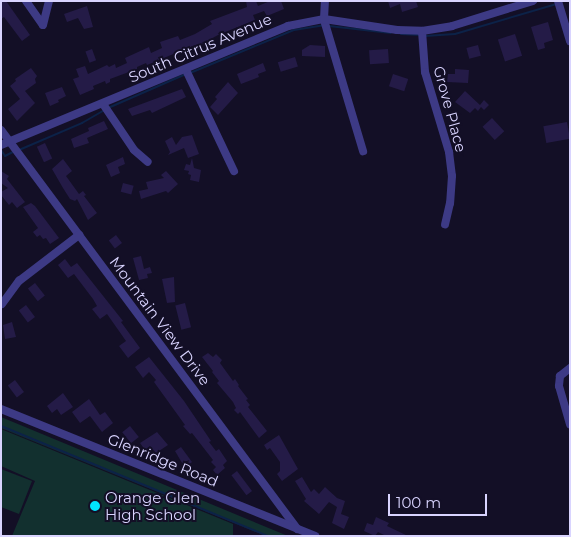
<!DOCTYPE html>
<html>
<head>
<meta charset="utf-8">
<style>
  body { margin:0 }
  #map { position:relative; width:571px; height:537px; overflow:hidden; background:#130f26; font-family:Montserrat,sans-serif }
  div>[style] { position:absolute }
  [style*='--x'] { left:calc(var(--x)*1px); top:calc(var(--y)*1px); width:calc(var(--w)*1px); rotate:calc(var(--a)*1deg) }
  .green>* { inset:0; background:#12302f }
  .stream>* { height:2px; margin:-1px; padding:0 1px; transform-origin:1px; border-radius:1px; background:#0c2248 }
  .building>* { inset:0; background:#241b47; transform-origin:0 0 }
  .minor>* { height:8px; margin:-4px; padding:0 4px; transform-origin:4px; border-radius:4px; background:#3d3a85 }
  .dots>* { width:14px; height:14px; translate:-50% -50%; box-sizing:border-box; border:2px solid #130f26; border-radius:50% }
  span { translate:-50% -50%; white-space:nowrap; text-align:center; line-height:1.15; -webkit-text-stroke:4px #130f26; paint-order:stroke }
  .street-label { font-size:15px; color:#d9d4ff }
  .poi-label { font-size:15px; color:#d9d4ff }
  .left { translate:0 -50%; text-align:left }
  .frame { position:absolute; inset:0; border:2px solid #d9d4ff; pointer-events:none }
  .scale { position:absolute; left:388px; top:494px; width:99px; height:22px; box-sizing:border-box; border:2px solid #d9d4ff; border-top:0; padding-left:6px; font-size:15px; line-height:18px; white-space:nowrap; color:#d9d4ff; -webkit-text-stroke:4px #130f26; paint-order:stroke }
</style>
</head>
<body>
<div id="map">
  <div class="green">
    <i style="clip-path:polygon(1px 417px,288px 536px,266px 536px,1px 428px)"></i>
    <i style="clip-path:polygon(1px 429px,233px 524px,233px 536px,12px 536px,35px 481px,1px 466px)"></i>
    <i style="clip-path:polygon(1px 469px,32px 481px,19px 514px,1px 507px)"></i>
  </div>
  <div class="stream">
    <i style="--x:329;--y:26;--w:62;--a:6.4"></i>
    <i style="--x:401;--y:34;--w:20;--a:3"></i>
    <i style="--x:425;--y:36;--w:30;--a:-4"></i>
    <i style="--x:455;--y:34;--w:105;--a:-16.5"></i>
    <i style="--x:190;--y:73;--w:113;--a:-22.5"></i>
    <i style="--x:294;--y:30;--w:30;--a:-9"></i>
    <i style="--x:108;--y:108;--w:85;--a:-23.6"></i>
    <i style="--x:1;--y:150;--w:7;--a:56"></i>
    <i style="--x:5;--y:156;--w:11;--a:-27"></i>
    <i style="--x:19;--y:150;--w:69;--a:-23.2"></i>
    <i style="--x:82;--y:123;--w:24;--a:-30"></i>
    <i style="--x:1;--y:426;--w:289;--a:22.4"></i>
  </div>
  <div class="building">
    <i style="clip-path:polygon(1px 1px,6px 1px,30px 35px,22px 41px,4px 17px,1px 19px)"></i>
    <i style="clip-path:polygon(246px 1px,256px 1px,258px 6px,270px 1px,281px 1px,284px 9px,267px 16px,264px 11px,253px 15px,255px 20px,218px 35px,196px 47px,195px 45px,147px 65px,146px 63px,137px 67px,137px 69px,110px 79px,110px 82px,106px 84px,105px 81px,93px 86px,94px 89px,80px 95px,73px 79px,79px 77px,76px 69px,85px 66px,88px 74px,107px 65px,109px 67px,115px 64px,116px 68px,127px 63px,125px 58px,149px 47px,151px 53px,162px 48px,160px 42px,178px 36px,180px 40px,195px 34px,212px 24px,210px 21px,247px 7px)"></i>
    <i style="clip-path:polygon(388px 1px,416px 1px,418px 7px,402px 12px,400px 4px,390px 8px)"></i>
    <i style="clip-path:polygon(87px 6px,93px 27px,84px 29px,78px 18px,67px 22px,64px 14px)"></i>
    <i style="clip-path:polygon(548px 22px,553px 40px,544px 43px,545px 48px,538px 50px,531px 27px)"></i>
    <i style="left:515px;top:34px;width:23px;height:18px;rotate:72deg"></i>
    <i style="clip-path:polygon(310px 45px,325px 46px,325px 57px,302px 56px,302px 50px)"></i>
    <i style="left:478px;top:45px;width:11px;height:12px;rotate:75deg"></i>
    <i style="left:92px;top:49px;width:12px;height:7px;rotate:70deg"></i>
    <i style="left:388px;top:49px;width:14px;height:19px;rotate:86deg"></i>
    <i style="left:295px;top:57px;width:10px;height:18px;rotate:73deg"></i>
    <i style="clip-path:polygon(263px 63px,266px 71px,258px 74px,259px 77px,241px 84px,237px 74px)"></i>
    <i style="clip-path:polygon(31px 68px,37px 76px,35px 79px,36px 83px,25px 91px,35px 103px,17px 121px,8px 109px,20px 99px,10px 86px,16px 81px,15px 79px)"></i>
    <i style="clip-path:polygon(455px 69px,469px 70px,468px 83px,447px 82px,448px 74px,455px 74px)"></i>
    <i style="left:393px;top:74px;width:16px;height:13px;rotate:18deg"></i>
    <i style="clip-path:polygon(228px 82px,238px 93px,218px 115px,210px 107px,217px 99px,215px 97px)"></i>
    <i style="clip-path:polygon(62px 87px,66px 96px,58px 100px,59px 102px,50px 106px,45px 93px)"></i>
    <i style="clip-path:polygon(182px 89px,186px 97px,152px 113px,150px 110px,132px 116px,128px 109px)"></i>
    <i style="clip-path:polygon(465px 91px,480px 105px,484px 100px,489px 105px,484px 110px,481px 107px,478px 111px,475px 108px,470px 113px,455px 102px)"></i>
    <i style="left:492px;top:118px;width:18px;height:13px;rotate:47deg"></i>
    <i style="clip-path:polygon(104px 121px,108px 129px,87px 138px,89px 143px,74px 148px,71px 139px,89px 131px,88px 128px)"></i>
    <i style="left:567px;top:122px;width:17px;height:24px;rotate:80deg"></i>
    <i style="clip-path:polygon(192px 135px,199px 154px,188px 158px,184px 148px,168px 155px,170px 152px,165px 141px,172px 137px,176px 145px,182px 137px)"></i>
    <i style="left:45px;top:143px;width:17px;height:9px;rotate:65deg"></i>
    <i style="clip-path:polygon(123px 157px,125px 164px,118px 167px,120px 173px,111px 177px,106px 165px)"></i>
    <i style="clip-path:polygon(192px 158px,194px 168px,201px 170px,199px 182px,190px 180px,191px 175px,188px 174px,189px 171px,184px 170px,186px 164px,190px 165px)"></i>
    <i style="clip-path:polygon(63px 159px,72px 171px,66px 176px,79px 194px,83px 191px,86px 195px,84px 196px,97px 213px,88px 220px,77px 199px,75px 201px,70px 199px,63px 188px,52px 169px)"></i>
    <i style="clip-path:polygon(1px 171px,9px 176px,7px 179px,25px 202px,17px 208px,12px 202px,9px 205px,1px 195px,1px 192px,8px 188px,1px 183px)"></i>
    <i style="clip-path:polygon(166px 171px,178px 184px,168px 193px,166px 191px,141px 199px,139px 191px,148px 189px,146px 182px,164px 178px,161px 175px)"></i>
    <i style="left:123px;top:183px;width:11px;height:9px;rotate:15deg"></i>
    <i style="clip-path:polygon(31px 203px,35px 206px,59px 238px,50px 244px,46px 238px,43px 239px,40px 235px,37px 237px,33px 232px,38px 228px,23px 207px)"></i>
    <i style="left:116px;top:235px;width:10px;height:9px;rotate:53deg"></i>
    <i style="clip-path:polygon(141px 256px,144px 269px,150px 267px,152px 273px,147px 274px,148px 278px,139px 280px,133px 258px)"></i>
    <i style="clip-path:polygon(65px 259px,71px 267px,77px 263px,123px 321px,121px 322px,140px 348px,128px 358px,119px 346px,126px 341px,107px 314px,100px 319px,92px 309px,97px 306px,93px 299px,74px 274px,68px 278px,58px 265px)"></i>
    <i style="clip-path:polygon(174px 277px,175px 302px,167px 303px,162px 279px)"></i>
    <i style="left:35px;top:283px;width:16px;height:9px;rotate:52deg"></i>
    <i style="left:185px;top:303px;width:25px;height:10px;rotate:76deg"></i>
    <i style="left:26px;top:305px;width:15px;height:9px;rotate:53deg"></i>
    <i style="clip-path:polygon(12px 322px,16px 337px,5px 339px,3px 325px)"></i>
    <i style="clip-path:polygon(208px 353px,213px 357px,216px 354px,222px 360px,220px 363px,233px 381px,235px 379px,239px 385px,238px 386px,248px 399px,246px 400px,250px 405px,248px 407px,267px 431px,259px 438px,240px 412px,238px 414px,234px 410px,236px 408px,233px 402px,217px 383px,219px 381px,212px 372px,213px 371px,202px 357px)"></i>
    <i style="clip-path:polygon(149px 357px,184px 401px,211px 441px,209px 442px,216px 451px,219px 449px,227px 461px,223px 465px,225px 468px,217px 475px,213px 470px,216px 467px,211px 462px,213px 460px,192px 433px,190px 434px,183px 426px,185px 425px,154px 382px,156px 380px,149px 372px,143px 378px,135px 367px)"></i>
    <i style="left:15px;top:380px;width:15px;height:9px;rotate:53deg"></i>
    <i style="clip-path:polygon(63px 393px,73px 407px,61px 415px,57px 409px,52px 413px,47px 406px)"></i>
    <i style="clip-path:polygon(89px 399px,100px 415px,105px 412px,113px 423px,102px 432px,90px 416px,80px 423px,72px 412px)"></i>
    <i style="left:130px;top:426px;width:14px;height:10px;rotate:51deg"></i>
    <i style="clip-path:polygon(157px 432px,168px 445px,156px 453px,150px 446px,145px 450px,140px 443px)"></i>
    <i style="clip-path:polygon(279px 435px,298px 469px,282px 481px,277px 474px,280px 471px,280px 462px,270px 448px,267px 450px,264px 445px)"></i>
    <i style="clip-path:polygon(181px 447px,192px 462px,185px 468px,175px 451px)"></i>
    <i style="left:237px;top:471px;width:25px;height:7px;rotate:53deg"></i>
    <i style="clip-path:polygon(302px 477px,311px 492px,314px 489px,319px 494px,325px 487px,337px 498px,345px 501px,341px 514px,349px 517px,344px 529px,332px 523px,337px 507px,329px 502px,319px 514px,304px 501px,306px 499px,295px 481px)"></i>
    <i style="clip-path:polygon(376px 517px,389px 523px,387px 526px,408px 536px,386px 536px,378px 532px,375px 536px,364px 531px,367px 523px,373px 525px)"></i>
  </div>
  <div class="minor">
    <i style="--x:26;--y:1;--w:29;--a:55"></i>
    <i style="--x:558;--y:1;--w:42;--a:73.3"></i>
    <i style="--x:324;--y:19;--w:18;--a:-87"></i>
    <i style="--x:324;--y:20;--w:137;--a:73.4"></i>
    <i style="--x:43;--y:25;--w:25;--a:-76"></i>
    <i style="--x:422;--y:31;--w:41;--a:85.8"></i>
    <i style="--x:425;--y:72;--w:84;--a:73.3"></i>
    <i style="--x:449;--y:152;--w:24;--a:83"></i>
    <i style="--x:452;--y:176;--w:27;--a:94"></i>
    <i style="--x:450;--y:203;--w:22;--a:103"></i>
    <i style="--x:186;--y:70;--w:112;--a:64.6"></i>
    <i style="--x:103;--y:104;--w:55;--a:56"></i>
    <i style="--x:134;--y:150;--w:18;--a:41"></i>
    <i style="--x:1;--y:130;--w:497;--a:53.4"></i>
    <i style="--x:1;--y:145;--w:311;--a:-22.5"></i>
    <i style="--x:288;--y:26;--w:37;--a:-11"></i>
    <i style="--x:324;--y:19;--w:74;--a:8.6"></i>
    <i style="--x:397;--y:30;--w:25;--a:2"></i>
    <i style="--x:422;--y:31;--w:30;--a:-9"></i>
    <i style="--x:452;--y:26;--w:85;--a:-17.2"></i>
    <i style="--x:2;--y:304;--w:29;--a:-54"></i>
    <i style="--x:19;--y:281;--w:76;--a:-37.5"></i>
    <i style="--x:570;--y:368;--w:13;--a:141"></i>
    <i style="--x:560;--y:376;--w:10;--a:96"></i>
    <i style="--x:559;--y:386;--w:40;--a:74"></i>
    <i style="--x:1;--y:409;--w:339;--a:22"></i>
  </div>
  <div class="dots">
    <i style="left:95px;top:506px;background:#00e5ff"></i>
  </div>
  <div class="street-label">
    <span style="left:200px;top:48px;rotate:-23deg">South Citrus Avenue</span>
    <span style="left:450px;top:109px;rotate:75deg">Grove Place</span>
    <span style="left:160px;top:321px;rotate:53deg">Mountain View Drive</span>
    <span style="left:163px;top:460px;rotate:22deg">Glenridge Road</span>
  </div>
  <div class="poi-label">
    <span class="left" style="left:105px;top:506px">Orange Glen<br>High School</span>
  </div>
  <div class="frame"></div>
  <div class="scale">100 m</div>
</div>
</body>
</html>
